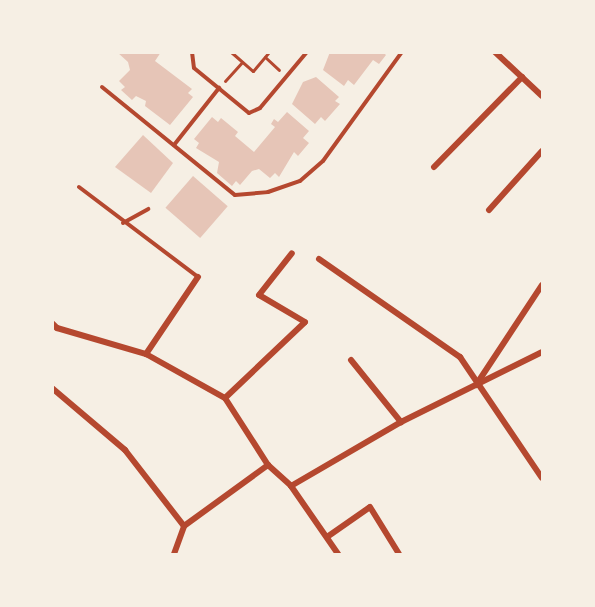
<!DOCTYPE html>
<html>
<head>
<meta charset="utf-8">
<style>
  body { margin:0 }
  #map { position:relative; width:595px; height:607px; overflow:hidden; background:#f6efe4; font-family:"Asap Condensed",sans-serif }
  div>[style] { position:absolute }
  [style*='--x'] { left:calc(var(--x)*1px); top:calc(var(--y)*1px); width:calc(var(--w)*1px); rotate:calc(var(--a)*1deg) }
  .building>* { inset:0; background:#e6c5b7; transform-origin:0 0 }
  .path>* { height:3px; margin:-1.5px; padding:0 1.5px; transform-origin:1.5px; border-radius:1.5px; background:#b5482f }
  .service>* { height:4px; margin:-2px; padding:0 2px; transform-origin:2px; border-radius:2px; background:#b5482f }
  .minor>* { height:6px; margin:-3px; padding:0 3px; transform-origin:3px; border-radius:3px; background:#b5482f }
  span { translate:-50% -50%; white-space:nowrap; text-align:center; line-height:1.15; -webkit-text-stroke:4.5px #f6efe4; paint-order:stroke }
  .frame { position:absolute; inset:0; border:54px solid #f6efe4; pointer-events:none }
</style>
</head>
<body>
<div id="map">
  <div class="building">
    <i style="clip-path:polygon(117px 52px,161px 52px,155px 61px,192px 89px,188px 93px,193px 97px,170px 125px,145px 106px,146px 101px,136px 96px,132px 100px,121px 90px,125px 87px,119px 81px,130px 70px,128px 62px)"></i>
    <i style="clip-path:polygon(330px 52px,383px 52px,386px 55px,379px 64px,373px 60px,354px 85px,348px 80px,344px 86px,323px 70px)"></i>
    <i style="clip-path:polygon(316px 77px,339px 97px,335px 101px,340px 104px,325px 121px,321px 117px,315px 124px,292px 104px,303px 82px)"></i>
    <i style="clip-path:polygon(287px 112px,309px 131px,303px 138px,309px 143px,298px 156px,294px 152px,279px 177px,275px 173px,270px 178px,259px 169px,252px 171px,240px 185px,236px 181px,232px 186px,217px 173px,219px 162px,196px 148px,199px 143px,194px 139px,212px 117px,218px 122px,221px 118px,238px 132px,235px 136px,254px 152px,275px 127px,271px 124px,274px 119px,278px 122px)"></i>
    <i style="clip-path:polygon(143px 135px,173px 163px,151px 193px,115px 167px)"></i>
    <i style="left:193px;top:176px;width:46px;height:42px;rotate:41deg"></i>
  </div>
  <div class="path">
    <i style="--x:231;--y:52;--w:29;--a:41"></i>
    <i style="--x:253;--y:71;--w:25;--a:-50"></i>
    <i style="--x:265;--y:57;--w:19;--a:43"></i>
    <i style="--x:225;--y:81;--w:25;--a:-48"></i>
  </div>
  <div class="service">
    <i style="--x:192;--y:52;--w:16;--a:83"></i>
    <i style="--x:194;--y:68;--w:71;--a:39.3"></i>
    <i style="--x:249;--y:113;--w:12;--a:-24"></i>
    <i style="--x:260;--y:108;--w:73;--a:-50"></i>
    <i style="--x:102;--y:87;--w:171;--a:39.1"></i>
    <i style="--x:235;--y:195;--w:33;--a:-5"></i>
    <i style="--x:268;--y:192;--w:34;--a:-19"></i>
    <i style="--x:300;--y:181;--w:30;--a:-41"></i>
    <i style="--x:323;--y:161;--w:135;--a:-54.1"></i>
    <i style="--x:174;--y:145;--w:73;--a:-51.7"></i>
    <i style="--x:79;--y:187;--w:149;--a:37.1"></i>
    <i style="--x:123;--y:223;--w:29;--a:-29"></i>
  </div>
  <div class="minor">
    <i style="--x:495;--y:52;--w:64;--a:43.1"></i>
    <i style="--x:434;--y:167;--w:126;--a:-45.6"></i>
    <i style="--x:489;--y:210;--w:79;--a:-48.1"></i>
    <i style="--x:319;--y:259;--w:172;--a:34.8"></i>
    <i style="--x:460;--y:357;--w:146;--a:55.9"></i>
    <i style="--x:52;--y:323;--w:7;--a:45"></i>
    <i style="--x:57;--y:328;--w:93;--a:16.3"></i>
    <i style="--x:146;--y:354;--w:90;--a:29.1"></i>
    <i style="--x:225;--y:398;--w:80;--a:57.3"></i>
    <i style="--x:268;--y:465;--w:31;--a:42"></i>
    <i style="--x:291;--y:486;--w:83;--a:55.3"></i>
    <i style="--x:146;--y:354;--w:93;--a:-56"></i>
    <i style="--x:351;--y:360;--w:80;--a:51.1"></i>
    <i style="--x:476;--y:385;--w:120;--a:-56.6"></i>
    <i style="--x:52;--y:388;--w:96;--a:40.3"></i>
    <i style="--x:125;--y:450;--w:96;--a:52.2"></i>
    <i style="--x:225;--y:398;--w:110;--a:-43.5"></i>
    <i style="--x:305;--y:322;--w:53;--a:-149.6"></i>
    <i style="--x:259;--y:295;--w:53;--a:-51.8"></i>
    <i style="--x:291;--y:486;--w:127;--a:-30.2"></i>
    <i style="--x:401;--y:422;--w:157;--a:-26.4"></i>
    <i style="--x:184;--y:526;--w:104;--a:-36"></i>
    <i style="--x:327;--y:537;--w:52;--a:-34.9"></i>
    <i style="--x:370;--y:507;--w:55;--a:58.3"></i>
    <i style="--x:174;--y:554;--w:30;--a:-70"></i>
  </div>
  <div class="frame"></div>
</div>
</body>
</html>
